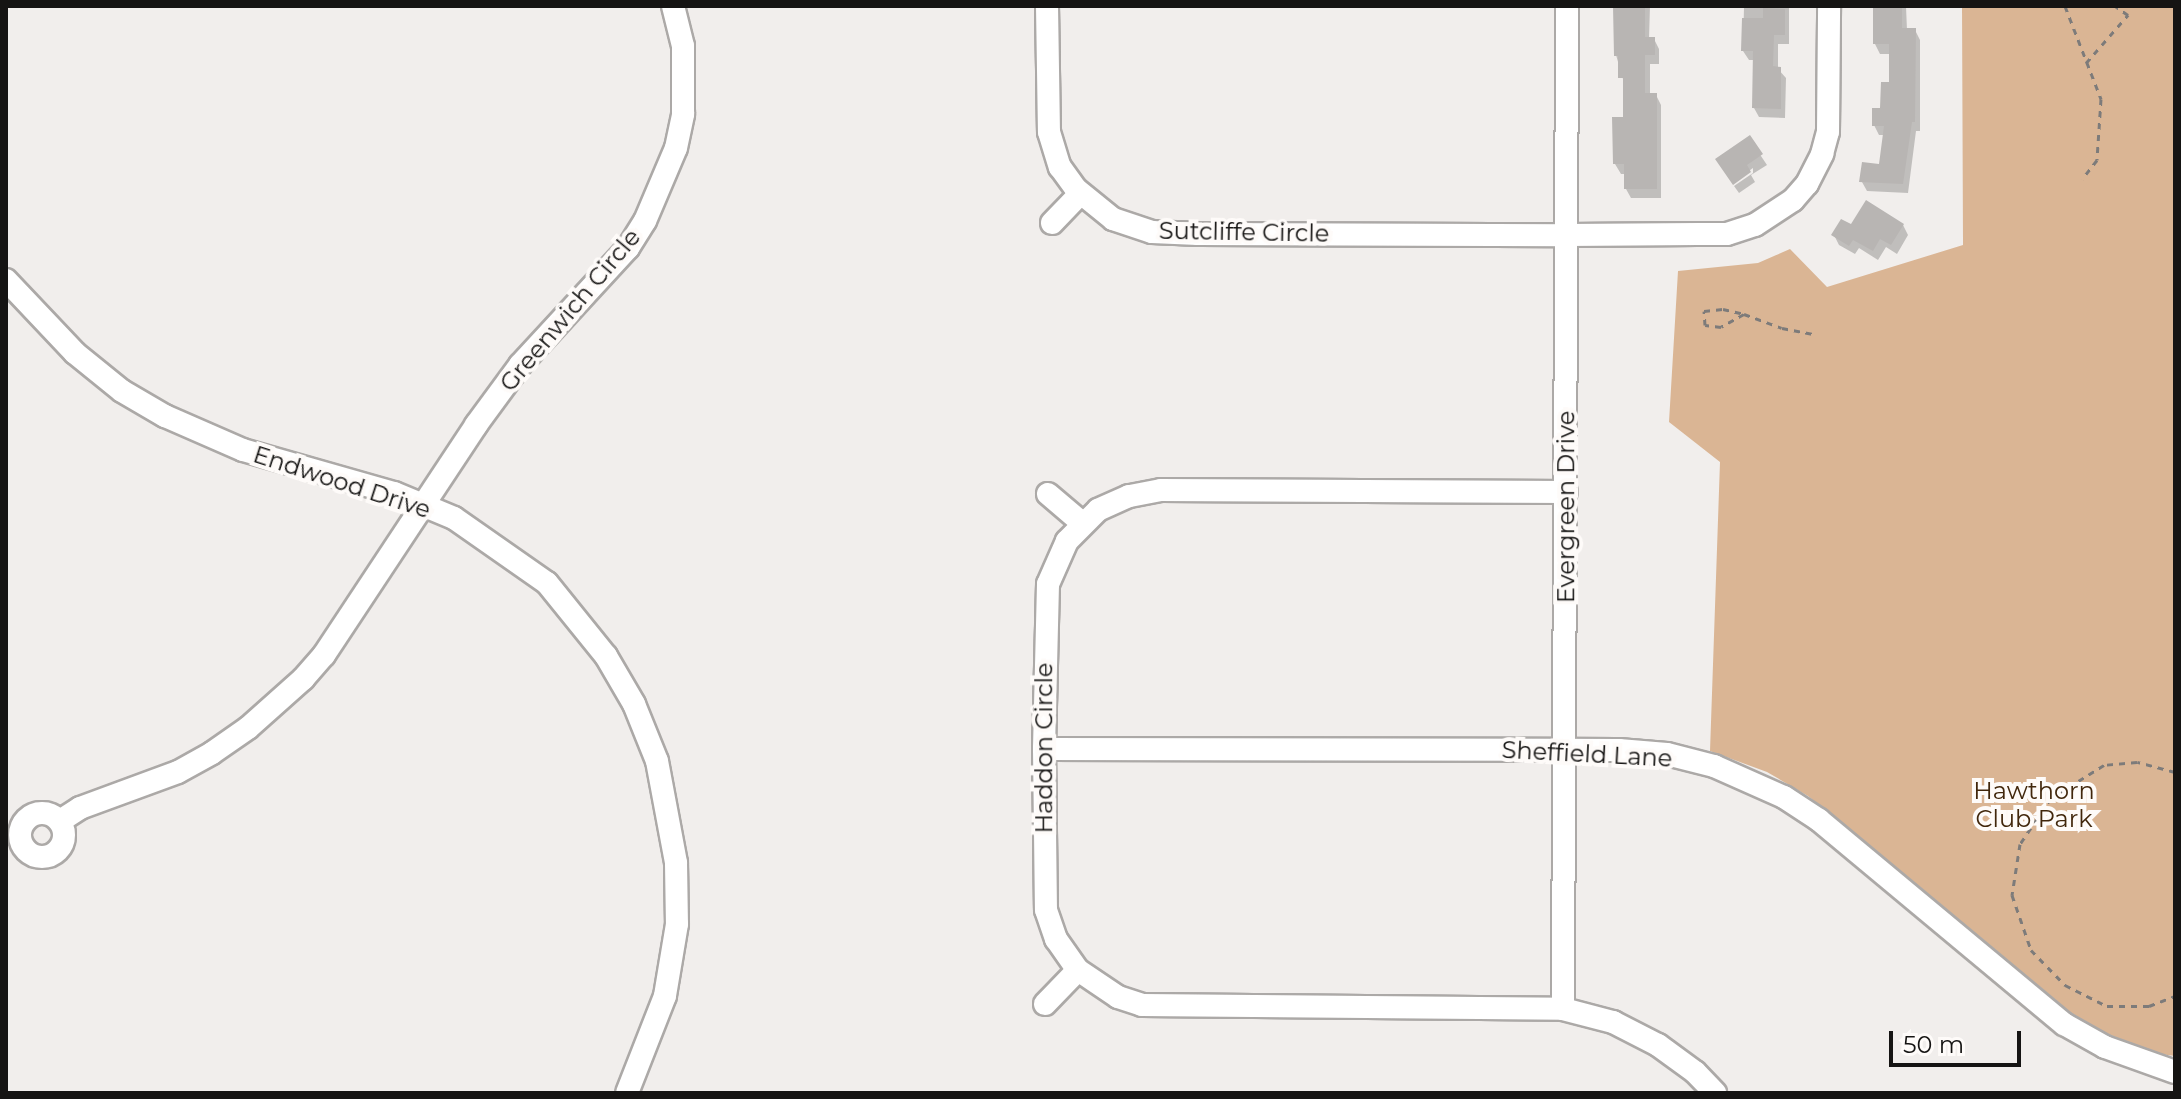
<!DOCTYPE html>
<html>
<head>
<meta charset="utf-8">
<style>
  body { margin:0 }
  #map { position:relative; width:2181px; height:1099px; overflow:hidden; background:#f1eeec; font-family:Montserrat,sans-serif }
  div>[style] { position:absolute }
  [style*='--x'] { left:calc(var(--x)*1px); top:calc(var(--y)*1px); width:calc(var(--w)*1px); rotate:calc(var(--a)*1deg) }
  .green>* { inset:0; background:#dab594 }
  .shadow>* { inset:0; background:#0003 }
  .building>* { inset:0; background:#b8b5b3 }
  .path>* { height:3px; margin-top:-1.5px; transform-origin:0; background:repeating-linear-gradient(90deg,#7d7b7a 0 6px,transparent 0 12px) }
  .roads { filter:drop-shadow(2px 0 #aca9a7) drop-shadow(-2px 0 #aca9a7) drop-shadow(0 2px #aca9a7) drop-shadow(0 -2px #aca9a7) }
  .minor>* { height:22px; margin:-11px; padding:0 11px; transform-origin:11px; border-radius:11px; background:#fff }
  .minor>.ring { margin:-11px; padding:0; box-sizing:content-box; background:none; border:22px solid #fff; border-radius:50% }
  span { translate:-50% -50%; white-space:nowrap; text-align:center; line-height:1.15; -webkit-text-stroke:8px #fefbf9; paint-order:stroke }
  .street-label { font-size:24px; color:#151413 }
  .park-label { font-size:24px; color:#41270c }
  .frame { position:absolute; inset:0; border:8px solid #151413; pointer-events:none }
  .scale { position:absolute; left:1889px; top:1031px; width:132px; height:36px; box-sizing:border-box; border:4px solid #151413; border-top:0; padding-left:10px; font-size:24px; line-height:28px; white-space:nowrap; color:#151413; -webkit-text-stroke:6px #fefbf9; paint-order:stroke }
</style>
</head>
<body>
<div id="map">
  <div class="green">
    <i style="clip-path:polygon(1962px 6px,2175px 6px,2175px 1056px,2153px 1053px,2099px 1030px,2028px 986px,1976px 943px,1923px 890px,1808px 796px,1767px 772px,1710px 751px,1720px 462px,1669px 422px,1678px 271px,1758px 263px,1790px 249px,1827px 287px,1963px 245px)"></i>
  </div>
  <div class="shadow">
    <i style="clip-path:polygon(1615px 6px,1650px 6px,1649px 39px,1654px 39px,1659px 49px,1659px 64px,1650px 64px,1650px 95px,1656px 95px,1661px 105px,1661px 198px,1631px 198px,1626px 189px,1626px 174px,1621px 174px,1615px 164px,1625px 119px,1625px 86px,1616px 55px)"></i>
    <i style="clip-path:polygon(1744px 6px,1789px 6px,1789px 44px,1778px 44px,1778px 69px,1786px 78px,1785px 118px,1759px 117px,1754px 108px,1754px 60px,1749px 60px,1743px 51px)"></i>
    <i style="clip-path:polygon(1874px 6px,1906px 6px,1907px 30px,1915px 30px,1920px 40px,1920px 131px,1916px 131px,1908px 193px,1867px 191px,1862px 182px,1881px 166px,1885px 135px,1879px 135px,1874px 125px,1891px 84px,1891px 54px,1880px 54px,1875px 44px)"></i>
    <i style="clip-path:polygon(1749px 138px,1767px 165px,1751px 175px,1755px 182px,1739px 193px,1734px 186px,1753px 173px,1753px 168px,1732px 183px)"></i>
    <i style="clip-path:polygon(1903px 225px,1908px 235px,1897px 254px,1886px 247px,1878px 260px,1859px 248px,1855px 254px,1839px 245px,1834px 235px,1852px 227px)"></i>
  </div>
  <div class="building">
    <i style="clip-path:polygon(1613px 6px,1645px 6px,1645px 37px,1655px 37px,1655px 55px,1645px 55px,1645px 93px,1657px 93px,1657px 189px,1624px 189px,1624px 164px,1613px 164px,1612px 117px,1623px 117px,1623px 78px,1618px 78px,1618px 56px,1614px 56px)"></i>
    <i style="clip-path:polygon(1873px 6px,1902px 6px,1902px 28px,1916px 28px,1915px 122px,1912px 122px,1903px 184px,1859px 182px,1862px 162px,1879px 164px,1884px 126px,1872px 126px,1872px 108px,1880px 108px,1881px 82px,1889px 82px,1889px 44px,1873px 44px)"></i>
    <i style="clip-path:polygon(1763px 8px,1785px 9px,1785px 35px,1774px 35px,1773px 66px,1781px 67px,1781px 109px,1752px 108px,1753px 51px,1741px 51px,1742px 18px,1763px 18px)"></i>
    <i style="clip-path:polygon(1750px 135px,1763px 154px,1747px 165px,1751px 172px,1733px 185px,1715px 159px)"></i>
    <i style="clip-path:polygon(1866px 200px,1904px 224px,1891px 245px,1880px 239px,1873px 251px,1853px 240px,1849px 246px,1831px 235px,1841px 219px,1851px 224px)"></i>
  </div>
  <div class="path">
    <i style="--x:2065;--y:6;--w:100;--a:68.8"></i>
    <i style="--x:2101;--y:99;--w:61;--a:93.8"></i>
    <i style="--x:2097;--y:160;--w:24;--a:128"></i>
    <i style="--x:2086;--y:63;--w:64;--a:-48.8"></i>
    <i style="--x:2128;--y:15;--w:16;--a:-145"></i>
    <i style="--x:1744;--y:314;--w:26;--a:151"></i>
    <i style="--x:1721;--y:327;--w:16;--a:-173"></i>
    <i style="--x:1705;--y:325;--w:14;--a:-94"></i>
    <i style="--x:1704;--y:311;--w:19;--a:-6"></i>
    <i style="--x:1723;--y:309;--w:22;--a:13"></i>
    <i style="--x:1744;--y:314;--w:40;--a:20.2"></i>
    <i style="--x:1782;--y:328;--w:33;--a:11"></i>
    <i style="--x:2175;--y:772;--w:39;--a:-165"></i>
    <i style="--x:2137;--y:762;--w:33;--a:175"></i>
    <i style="--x:2104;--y:765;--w:62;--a:148.1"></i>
    <i style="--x:2051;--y:798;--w:55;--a:124"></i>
    <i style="--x:2020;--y:844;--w:52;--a:98.9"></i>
    <i style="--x:2012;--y:895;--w:58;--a:70.9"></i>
    <i style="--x:2031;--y:950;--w:49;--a:45.8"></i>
    <i style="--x:2065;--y:985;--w:47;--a:26.6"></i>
    <i style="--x:2107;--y:1006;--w:42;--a:0"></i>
    <i style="--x:2149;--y:1006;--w:28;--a:-21"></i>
  </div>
  <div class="roads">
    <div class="minor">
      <i style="--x:1047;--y:6;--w:126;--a:89.1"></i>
      <i style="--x:1049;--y:132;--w:37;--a:73"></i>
      <i style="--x:1060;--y:167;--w:27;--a:54"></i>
      <i style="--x:1076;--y:189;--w:48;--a:39"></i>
      <i style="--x:1113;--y:219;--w:41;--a:18.4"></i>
      <i style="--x:1152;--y:232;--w:46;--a:2.5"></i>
      <i style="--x:1198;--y:234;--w:369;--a:0.2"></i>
      <i style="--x:1567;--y:235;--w:160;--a:-0.4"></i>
      <i style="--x:1727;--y:234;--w:29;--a:-18"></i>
      <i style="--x:1755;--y:225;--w:45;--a:-33.3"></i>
      <i style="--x:1793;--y:200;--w:21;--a:-49"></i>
      <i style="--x:1807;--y:184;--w:34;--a:-63"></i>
      <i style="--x:1822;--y:154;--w:23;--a:-75"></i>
      <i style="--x:1828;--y:132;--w:126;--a:-89.5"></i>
      <i style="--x:1052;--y:223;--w:40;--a:-46"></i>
      <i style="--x:6;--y:280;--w:100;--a:46.6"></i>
      <i style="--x:75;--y:353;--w:60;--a:39"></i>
      <i style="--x:122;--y:391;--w:50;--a:30.2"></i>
      <i style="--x:165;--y:416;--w:85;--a:23.6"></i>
      <i style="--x:243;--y:450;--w:157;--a:15.9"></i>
      <i style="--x:394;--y:493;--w:65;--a:22.6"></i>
      <i style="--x:454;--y:518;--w:113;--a:35"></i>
      <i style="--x:547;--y:583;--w:94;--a:51.1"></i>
      <i style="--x:606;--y:656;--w:56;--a:59.7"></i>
      <i style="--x:634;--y:704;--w:61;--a:68"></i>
      <i style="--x:657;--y:761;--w:104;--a:79.4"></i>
      <i style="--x:676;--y:863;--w:61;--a:89.1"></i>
      <i style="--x:677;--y:924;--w:73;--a:99.5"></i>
      <i style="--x:665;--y:996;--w:104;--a:111.4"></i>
      <i style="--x:1566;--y:492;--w:405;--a:-179.7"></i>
      <i style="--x:1161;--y:490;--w:33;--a:169"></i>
      <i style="--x:1129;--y:496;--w:34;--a:156"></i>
      <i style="--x:1098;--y:510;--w:44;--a:135"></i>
      <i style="--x:1067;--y:541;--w:47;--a:113.8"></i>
      <i style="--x:1048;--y:584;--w:165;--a:91.4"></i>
      <i style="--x:1044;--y:749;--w:161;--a:89.3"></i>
      <i style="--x:1046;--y:910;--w:31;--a:71"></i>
      <i style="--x:1056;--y:939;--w:38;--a:55"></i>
      <i style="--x:1078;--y:970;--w:48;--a:34"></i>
      <i style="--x:1118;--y:997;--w:25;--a:18"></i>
      <i style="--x:1142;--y:1005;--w:421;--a:0.5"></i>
      <i style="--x:1563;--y:1009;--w:52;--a:14.6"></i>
      <i style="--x:1613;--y:1022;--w:51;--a:27.1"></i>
      <i style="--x:1658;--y:1045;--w:46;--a:36.1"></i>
      <i style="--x:1695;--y:1072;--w:29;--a:46"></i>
      <i style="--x:1048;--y:494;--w:45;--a:40.5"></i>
      <i style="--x:1044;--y:749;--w:575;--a:0.1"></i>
      <i style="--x:1619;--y:750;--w:48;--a:4.8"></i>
      <i style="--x:1667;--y:754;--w:49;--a:14.3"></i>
      <i style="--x:1714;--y:766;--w:77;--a:23.9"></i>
      <i style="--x:1784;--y:797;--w:42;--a:33.3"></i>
      <i style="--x:1819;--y:820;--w:319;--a:39.8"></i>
      <i style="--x:2064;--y:1024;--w:47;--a:29.3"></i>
      <i style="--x:2105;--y:1047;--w:74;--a:19.7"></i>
      <i class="ring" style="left:20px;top:813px;width:22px;height:22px"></i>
      <i style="--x:60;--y:821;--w:24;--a:-33"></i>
      <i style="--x:80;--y:808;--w:104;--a:-20.2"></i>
      <i style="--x:178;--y:772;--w:39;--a:-29"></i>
      <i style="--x:212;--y:753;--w:44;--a:-34.8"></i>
      <i style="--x:248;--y:728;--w:74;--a:-41.7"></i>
      <i style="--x:303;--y:679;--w:32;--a:-49"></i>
      <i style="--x:324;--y:655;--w:276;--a:-56.5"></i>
      <i style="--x:476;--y:425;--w:74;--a:-53.7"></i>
      <i style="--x:520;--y:365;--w:159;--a:-47.3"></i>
      <i style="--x:628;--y:248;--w:32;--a:-58"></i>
      <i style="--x:645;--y:221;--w:79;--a:-67"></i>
      <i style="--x:676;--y:148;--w:35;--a:-78"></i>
      <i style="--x:683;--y:114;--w:68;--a:-90"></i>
      <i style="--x:683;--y:46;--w:41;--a:-104"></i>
      <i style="--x:1045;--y:1004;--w:47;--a:-45.9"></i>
      <i style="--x:1563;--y:1009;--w:1003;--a:-89.77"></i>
    </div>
  </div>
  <div class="street-label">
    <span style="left:1244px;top:232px;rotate:1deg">Sutcliffe Circle</span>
    <span style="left:570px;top:310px;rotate:-50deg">Greenwich Circle</span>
    <span style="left:342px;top:482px;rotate:18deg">Endwood Drive</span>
    <span style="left:1566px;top:507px;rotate:-90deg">Evergreen Drive</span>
    <span style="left:1044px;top:748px;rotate:-90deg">Haddon Circle</span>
    <span style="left:1587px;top:754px;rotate:3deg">Sheffield Lane</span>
  </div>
  <div class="park-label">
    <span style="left:2034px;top:805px">Hawthorn<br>Club Park</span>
  </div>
  <div class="frame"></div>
  <div class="scale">50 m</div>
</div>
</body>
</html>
